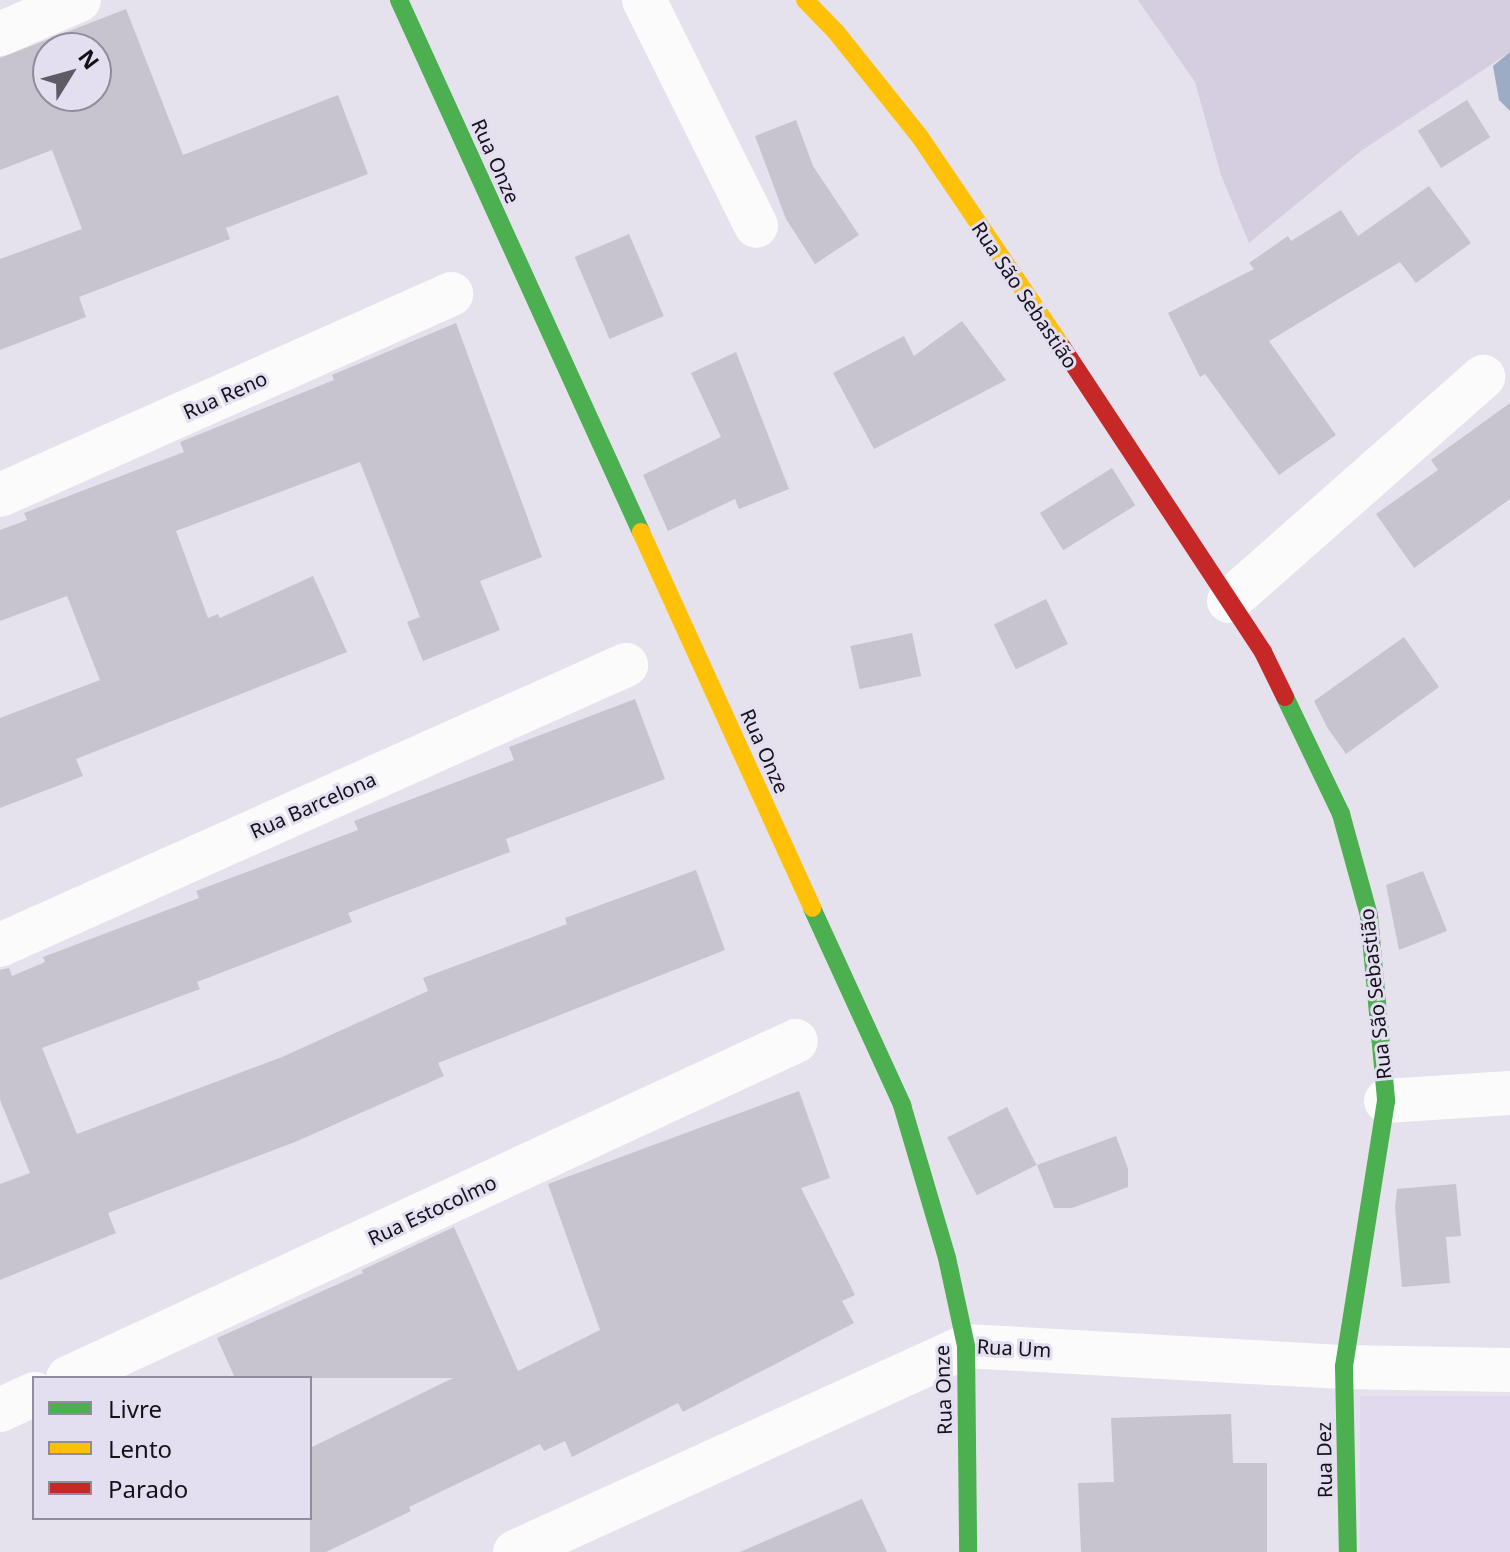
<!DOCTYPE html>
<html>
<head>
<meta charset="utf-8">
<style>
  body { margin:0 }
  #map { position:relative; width:1510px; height:1552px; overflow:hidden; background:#e5e2ed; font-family:"Noto Sans",sans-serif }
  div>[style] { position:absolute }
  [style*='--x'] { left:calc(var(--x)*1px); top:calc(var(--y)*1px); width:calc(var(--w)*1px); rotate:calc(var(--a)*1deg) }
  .built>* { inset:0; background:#e1daee; transform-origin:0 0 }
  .green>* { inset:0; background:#d4cee0 }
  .water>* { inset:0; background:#9cacc4 }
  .building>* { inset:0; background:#c7c4cd; transform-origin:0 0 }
  .street>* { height:44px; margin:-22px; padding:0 22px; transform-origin:22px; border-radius:22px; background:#fbfbfc }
  .fast>* { height:18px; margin:-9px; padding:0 9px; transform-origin:9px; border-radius:9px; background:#4caf50 }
  .slow>* { height:18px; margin:-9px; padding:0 9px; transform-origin:9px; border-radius:9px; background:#ffc107 }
  .jam>* { height:18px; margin:-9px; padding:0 9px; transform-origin:9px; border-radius:9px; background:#c62828 }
  span { translate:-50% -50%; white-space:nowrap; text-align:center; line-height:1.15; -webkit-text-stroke:6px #e4def1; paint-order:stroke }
  .street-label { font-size:20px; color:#141218 }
  .legend { position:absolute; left:32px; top:1376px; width:280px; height:144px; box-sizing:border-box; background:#e4def1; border:2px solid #918c9a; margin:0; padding:10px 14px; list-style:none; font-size:24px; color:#141218 }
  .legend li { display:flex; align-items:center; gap:16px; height:40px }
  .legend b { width:40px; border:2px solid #918c9a }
  .north { position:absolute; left:32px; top:32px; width:80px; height:80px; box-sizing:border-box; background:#e4def1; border:2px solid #918c9a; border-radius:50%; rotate:53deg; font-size:22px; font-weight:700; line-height:32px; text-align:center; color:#141218 }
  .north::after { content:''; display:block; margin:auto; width:28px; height:36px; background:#5d5b63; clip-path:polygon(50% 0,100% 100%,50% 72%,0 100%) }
</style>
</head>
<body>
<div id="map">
  <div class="built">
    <i style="left:1510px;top:1396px;width:156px;height:150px;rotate:90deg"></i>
  </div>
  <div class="green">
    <i style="clip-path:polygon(1138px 0,1510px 0,1510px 52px,1361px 151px,1249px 243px,1221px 175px,1195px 82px)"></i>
  </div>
  <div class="water">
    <i style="clip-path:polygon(1510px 52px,1510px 111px,1499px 100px,1493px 66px)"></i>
  </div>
  <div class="building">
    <i style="clip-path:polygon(evenodd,126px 9px,183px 155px,338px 95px,368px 174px,226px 228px,230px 239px,79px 297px,86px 317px,0 350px,0 259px,82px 229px,52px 150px,0 170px,0 58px,126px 9px,48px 48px,96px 48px,96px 96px,48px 96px,48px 48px)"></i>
    <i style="left:1467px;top:100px;width:44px;height:58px;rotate:58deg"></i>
    <i style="clip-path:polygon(796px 120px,813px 166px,859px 235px,815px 264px,786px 219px,755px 136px)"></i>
    <i style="clip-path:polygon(1429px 186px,1471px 243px,1416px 283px,1400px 262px,1269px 341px,1336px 435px,1279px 475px,1205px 374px,1200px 377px,1168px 313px,1254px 269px,1249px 263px,1288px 236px,1291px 241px,1341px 210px,1358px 236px)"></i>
    <i style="left:629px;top:234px;width:89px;height:59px;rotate:67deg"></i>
    <i style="clip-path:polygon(962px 321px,1006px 380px,874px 449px,833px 373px,904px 336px,914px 356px)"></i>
    <i style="clip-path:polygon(456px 323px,542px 557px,480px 581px,500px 630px,423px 661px,407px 622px,420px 617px,360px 462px,176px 531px,208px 618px,218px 614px,220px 618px,313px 576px,347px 652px,76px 759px,83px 776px,0 808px,0 718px,100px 680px,67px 596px,0 621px,0 530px,27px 520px,24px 513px,184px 452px,180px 442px,334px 380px,332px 375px)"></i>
    <i style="clip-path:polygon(736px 352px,789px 489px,739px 509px,735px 499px,668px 531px,643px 475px,721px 437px,691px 373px)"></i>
    <i style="clip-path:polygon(1510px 403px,1510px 499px,1414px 568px,1376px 514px,1438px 470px,1431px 460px)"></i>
    <i style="left:1112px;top:468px;width:44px;height:85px;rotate:58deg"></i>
    <i style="left:1046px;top:599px;width:50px;height:58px;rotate:64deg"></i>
    <i style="left:912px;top:633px;width:44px;height:63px;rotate:78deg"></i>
    <i style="clip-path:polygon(1404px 637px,1439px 687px,1346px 754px,1327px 727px,1314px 701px)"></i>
    <i style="clip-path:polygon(635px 699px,665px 779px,506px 839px,510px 852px,348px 913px,352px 922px,197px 982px,200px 989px,42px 1048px,77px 1134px,282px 1057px,428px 991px,423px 978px,567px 924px,565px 918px,696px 870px,725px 950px,438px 1063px,444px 1076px,295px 1142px,108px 1213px,116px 1233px,0 1280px,0 1184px,30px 1173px,0 1100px,0 970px,9px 968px,12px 976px,45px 962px,43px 957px,199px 898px,196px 891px,358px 830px,354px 821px,514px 760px,509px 747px)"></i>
    <i style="clip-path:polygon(1423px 871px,1447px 931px,1399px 950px,1386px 885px)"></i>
    <i style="clip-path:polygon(799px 1091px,830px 1178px,801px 1188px,855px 1295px,842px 1301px,854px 1323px,683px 1412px,678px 1403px,572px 1457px,565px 1441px,544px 1451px,540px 1444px,409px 1507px,411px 1511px,326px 1552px,310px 1552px,310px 1448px,453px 1378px,235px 1378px,217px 1338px,363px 1273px,362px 1270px,454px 1227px,518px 1371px,600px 1330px,548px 1184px)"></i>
    <i style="left:1007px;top:1107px;width:65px;height:67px;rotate:63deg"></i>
    <i style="clip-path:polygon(1116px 1136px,1128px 1169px,1128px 1187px,1072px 1208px,1054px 1208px,1037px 1165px)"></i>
    <i style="clip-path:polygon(1456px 1184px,1461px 1236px,1446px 1237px,1450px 1283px,1402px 1287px,1395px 1207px,1397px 1189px)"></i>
    <i style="clip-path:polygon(1231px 1414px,1233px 1463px,1267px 1463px,1267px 1552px,1081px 1552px,1078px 1483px,1114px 1482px,1111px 1418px)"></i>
    <i style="clip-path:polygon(862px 1499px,887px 1552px,740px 1552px)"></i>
  </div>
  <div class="street">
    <i style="--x:644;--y:0;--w:252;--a:63.6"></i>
    <i style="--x:0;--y:34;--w:86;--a:-23.3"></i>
    <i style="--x:0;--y:495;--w:494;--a:-24"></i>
    <i style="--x:1229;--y:601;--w:339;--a:-41.4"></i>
    <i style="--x:0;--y:945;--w:686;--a:-24.1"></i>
    <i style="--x:1386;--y:1101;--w:124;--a:-3.7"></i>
    <i style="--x:68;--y:1378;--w:802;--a:-24.84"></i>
    <i style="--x:0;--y:1410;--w:38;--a:-25"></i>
    <i style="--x:515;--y:1552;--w:496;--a:-24.5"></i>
    <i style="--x:966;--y:1346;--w:379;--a:3.2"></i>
    <i style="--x:1344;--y:1367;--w:166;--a:1"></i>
  </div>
  <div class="fast">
    <i style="--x:399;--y:0;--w:584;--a:65.54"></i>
    <i style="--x:1285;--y:697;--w:130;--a:64.4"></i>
    <i style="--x:1341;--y:814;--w:106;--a:74.6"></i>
    <i style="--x:1369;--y:916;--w:186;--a:84.7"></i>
    <i style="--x:1386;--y:1101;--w:269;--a:99"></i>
    <i style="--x:1344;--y:1367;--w:185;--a:88.8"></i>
    <i style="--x:812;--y:908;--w:217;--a:65.4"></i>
    <i style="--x:902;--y:1105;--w:159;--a:73.6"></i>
    <i style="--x:947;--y:1258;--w:90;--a:77.8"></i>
    <i style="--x:966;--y:1346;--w:206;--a:89.4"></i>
  </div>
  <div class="slow">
    <i style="--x:805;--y:0;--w:45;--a:45.9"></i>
    <i style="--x:836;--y:32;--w:134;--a:51.3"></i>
    <i style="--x:920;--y:137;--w:254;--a:55.9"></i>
    <i style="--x:641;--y:532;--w:413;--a:65.5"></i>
  </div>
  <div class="jam">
    <i style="--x:1062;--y:347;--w:365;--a:56.6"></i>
    <i style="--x:1263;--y:652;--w:50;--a:63.9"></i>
  </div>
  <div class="street-label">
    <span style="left:496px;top:161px;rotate:66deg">Rua Onze</span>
    <span style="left:1025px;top:295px;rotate:56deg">Rua São Sebastião</span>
    <span style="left:225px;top:395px;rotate:-24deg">Rua Reno</span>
    <span style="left:765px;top:751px;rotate:66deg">Rua Onze</span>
    <span style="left:313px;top:805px;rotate:-24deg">Rua Barcelona</span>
    <span style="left:1375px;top:994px;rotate:-96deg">Rua São Sebastião</span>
    <span style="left:432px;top:1210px;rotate:-25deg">Rua Estocolmo</span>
    <span style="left:1014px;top:1348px;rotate:3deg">Rua Um</span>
    <span style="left:943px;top:1390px;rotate:-92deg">Rua Onze</span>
    <span style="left:1324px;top:1460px;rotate:-91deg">Rua Dez</span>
  </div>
  <ul class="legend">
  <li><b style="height:10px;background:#4caf50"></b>Livre</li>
  <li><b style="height:10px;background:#ffc107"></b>Lento</li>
  <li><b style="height:10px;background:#c62828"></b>Parado</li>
  </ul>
  <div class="north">N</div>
</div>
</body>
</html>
